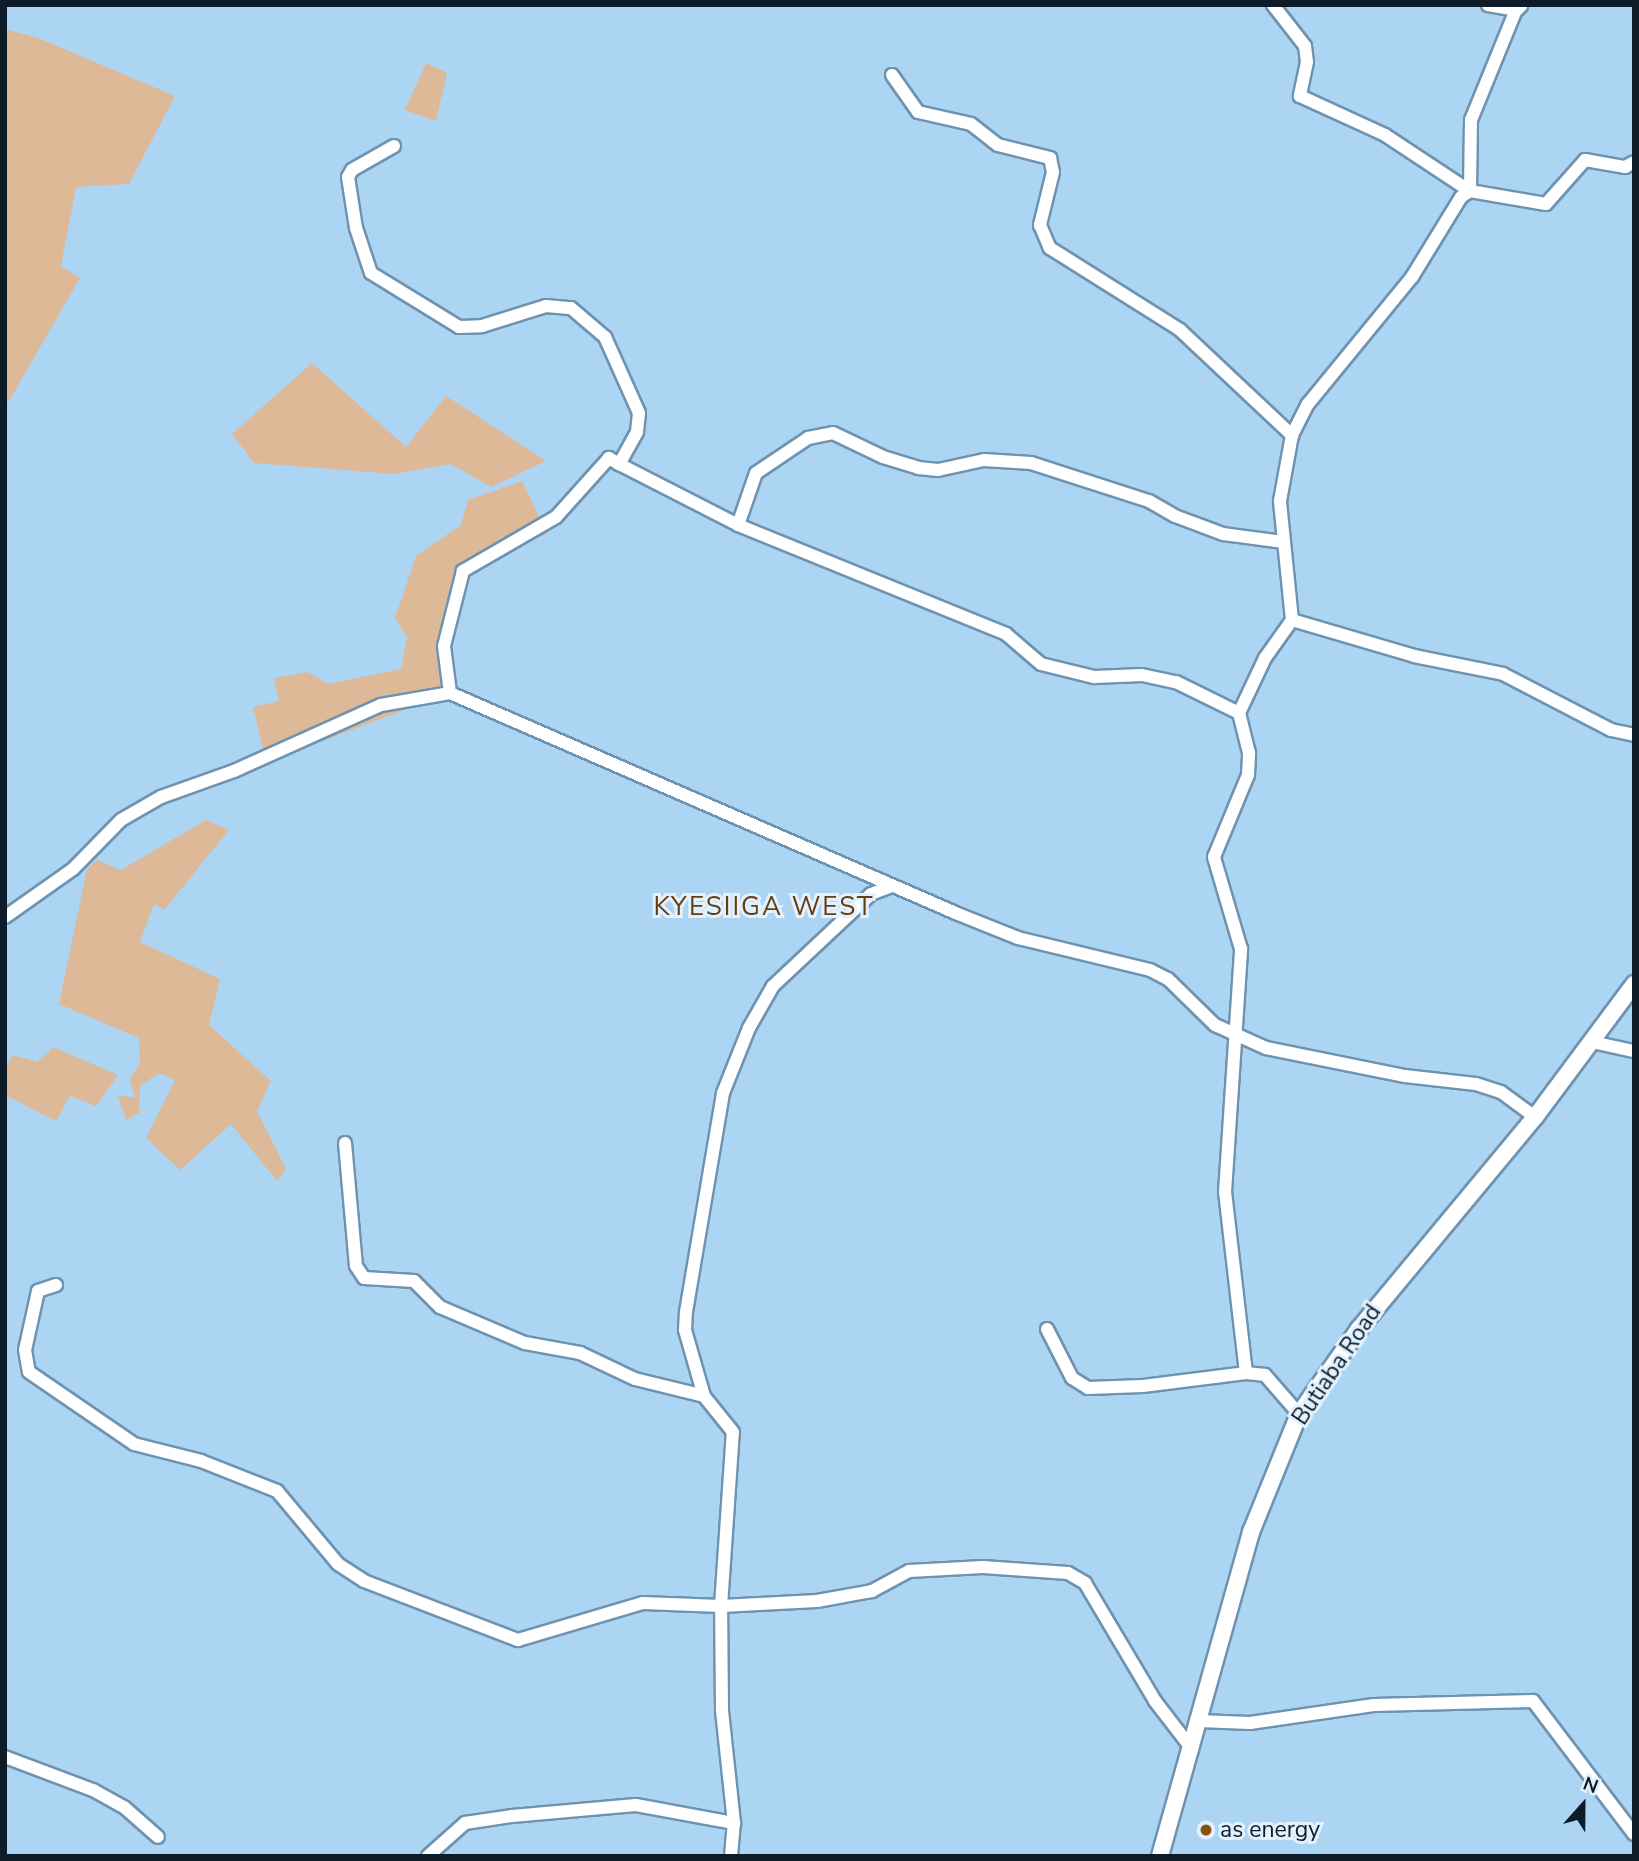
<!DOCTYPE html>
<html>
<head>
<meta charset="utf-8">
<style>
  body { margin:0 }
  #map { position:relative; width:1639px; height:1861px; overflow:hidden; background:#acd4f3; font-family:"Nunito Sans",sans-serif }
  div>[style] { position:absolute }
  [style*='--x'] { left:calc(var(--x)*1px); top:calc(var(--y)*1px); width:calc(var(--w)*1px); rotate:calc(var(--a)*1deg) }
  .green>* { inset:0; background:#deb998 }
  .roads { filter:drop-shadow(2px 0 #6e93b1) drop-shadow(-2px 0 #6e93b1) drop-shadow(0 2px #6e93b1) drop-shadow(0 -2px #6e93b1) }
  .minor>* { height:12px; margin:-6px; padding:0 6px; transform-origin:6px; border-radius:6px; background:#fff }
  .major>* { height:16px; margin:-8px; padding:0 8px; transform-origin:8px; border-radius:8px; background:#fff }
  .dots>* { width:19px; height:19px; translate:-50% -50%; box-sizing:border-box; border:4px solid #e2f1fe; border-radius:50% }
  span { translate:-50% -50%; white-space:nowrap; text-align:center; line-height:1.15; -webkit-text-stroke:6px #e2f1fe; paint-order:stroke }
  .street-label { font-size:23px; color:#0d1c28 }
  .poi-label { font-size:23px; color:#0d1c28 }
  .left { translate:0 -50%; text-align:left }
  .quarter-label { font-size:26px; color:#663d12; letter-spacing:2px }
  .frame { position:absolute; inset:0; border:7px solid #0d1c28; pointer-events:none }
  .north { position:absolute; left:1548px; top:1770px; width:70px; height:70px; -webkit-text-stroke:5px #e2f1fe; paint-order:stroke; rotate:21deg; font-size:19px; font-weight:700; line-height:28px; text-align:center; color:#0d1c28 }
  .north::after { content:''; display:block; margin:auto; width:24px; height:32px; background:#0d1c28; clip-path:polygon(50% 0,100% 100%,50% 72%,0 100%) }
</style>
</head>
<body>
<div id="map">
  <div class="green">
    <i style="clip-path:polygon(5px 29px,38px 38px,175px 96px,129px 184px,76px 187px,61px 266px,80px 278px,5px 408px)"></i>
    <i style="clip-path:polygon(426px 63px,447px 73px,436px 121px,405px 110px)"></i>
    <i style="clip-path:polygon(312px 363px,406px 447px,446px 396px,546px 461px,491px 487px,451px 464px,394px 474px,254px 463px,232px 434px)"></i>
    <i style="clip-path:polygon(522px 481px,547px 534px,479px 559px,459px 579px,445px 633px,450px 693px,266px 762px,253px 707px,279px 701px,274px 678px,308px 672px,328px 684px,401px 669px,407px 637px,395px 618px,416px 556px,461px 525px,468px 500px)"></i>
    <i style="clip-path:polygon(206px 820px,229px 830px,164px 910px,154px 904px,140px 942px,220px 979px,209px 1025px,271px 1081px,257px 1111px,286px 1169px,277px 1181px,231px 1124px,180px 1170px,146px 1138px,175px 1080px,159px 1073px,140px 1086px,139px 1113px,126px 1120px,118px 1096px,135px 1097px,130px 1079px,140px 1063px,139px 1038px,59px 1004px,87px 869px,97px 860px,121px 870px)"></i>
    <i style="clip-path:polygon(53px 1047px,118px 1075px,96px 1106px,70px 1096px,56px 1121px,5px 1095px,5px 1069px,13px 1055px,37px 1062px)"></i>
  </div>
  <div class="roads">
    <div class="minor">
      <i style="--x:1273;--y:5;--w:52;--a:52"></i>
      <i style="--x:1305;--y:46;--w:16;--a:83"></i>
      <i style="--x:1307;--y:62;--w:35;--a:102"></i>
      <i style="--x:1300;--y:96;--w:94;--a:24.6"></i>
      <i style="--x:1385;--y:135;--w:102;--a:33.4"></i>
      <i style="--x:1470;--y:191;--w:77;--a:9.7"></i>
      <i style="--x:1546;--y:204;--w:59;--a:-48.4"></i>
      <i style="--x:1585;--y:160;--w:41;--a:9.9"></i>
      <i style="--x:1625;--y:167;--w:10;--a:-29"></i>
      <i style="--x:1488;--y:5;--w:29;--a:10"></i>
      <i style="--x:1517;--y:10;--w:6;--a:-45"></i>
      <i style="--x:892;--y:75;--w:45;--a:54.9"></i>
      <i style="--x:918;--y:112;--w:54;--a:12.8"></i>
      <i style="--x:971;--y:124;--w:34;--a:38"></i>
      <i style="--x:998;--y:145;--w:54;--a:14"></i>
      <i style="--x:1050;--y:158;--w:14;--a:78"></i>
      <i style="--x:1053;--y:172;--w:55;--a:103.8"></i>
      <i style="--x:1040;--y:225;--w:25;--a:67"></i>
      <i style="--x:1050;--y:248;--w:154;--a:32.2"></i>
      <i style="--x:1180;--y:330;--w:154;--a:43.2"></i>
      <i style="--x:394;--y:146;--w:48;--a:150.3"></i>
      <i style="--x:352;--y:170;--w:8;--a:120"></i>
      <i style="--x:348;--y:177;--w:52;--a:81.1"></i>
      <i style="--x:356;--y:228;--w:47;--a:71.6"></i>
      <i style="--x:371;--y:273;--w:103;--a:31.5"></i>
      <i style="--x:459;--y:327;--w:23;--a:-2"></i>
      <i style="--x:482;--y:326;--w:67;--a:-17.4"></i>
      <i style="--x:546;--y:306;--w:25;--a:5"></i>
      <i style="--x:571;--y:308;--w:45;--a:40.5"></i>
      <i style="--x:605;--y:337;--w:83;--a:65.9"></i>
      <i style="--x:639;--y:413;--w:19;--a:96"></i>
      <i style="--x:637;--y:432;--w:37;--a:119"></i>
      <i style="--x:619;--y:464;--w:12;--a:-149"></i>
      <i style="--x:609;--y:458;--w:79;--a:131.9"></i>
      <i style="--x:556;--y:517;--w:108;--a:149.9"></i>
      <i style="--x:463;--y:571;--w:77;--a:104.2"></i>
      <i style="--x:444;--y:646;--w:47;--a:82.7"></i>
      <i style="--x:1470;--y:191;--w:71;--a:-89.2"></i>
      <i style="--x:1471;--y:120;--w:124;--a:-67.8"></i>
      <i style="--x:619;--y:464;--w:134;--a:27.1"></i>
      <i style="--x:738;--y:525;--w:289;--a:22.1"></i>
      <i style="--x:1006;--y:634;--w:46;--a:40.6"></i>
      <i style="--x:1041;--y:664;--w:55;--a:13.8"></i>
      <i style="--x:1094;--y:677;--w:48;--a:-2.4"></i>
      <i style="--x:1142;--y:675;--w:35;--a:12"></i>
      <i style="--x:1176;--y:682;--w:70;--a:26.2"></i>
      <i style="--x:738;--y:525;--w:55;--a:-70.9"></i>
      <i style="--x:756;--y:473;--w:63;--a:-33.9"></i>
      <i style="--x:808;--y:438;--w:25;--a:-11"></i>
      <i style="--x:833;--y:433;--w:55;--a:25.6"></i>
      <i style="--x:883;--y:457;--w:37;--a:17"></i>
      <i style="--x:918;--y:468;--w:20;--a:6"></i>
      <i style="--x:938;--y:470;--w:47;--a:-12.3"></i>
      <i style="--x:984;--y:460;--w:47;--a:3.7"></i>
      <i style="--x:1031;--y:463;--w:124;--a:17.9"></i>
      <i style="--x:1149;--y:501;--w:30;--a:30"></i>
      <i style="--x:1175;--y:516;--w:51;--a:20.6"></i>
      <i style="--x:1223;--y:534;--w:61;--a:7.6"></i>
      <i style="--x:1292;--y:620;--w:127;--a:16.4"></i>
      <i style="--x:1414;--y:656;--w:91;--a:11.4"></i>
      <i style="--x:1503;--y:674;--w:122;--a:27.4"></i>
      <i style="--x:1611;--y:730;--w:24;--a:12"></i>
      <i style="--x:5;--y:917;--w:83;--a:-35.2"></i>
      <i style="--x:73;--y:869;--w:69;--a:-45.6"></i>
      <i style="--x:121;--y:820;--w:46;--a:-29.9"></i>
      <i style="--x:161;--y:797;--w:77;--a:-19.6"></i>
      <i style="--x:234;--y:771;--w:161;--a:-24.2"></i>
      <i style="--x:381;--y:705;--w:70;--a:-9.9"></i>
      <i style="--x:450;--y:693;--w:554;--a:23.51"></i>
      <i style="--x:958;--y:914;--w:65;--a:21.8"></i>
      <i style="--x:1018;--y:938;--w:136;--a:13.6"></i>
      <i style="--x:1150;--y:970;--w:20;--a:27"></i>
      <i style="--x:1168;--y:979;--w:66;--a:44.4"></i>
      <i style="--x:1215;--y:1025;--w:56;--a:24.3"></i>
      <i style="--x:1266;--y:1048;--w:142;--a:11.4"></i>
      <i style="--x:1405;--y:1076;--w:71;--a:6.4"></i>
      <i style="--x:1476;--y:1084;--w:26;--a:18"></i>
      <i style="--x:1501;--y:1092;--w:42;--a:36.3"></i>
      <i style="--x:1592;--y:1042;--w:43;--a:12.1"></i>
      <i style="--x:345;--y:1143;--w:123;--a:84.9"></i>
      <i style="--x:356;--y:1266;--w:14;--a:56"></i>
      <i style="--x:364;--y:1278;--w:50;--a:3.4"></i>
      <i style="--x:414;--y:1281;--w:37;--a:45"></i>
      <i style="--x:440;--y:1307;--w:92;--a:23"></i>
      <i style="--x:525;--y:1343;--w:56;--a:10.3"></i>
      <i style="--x:580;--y:1353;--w:61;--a:25.3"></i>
      <i style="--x:635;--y:1379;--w:71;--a:13.8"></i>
      <i style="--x:56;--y:1285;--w:19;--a:162"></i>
      <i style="--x:38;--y:1291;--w:60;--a:102.4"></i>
      <i style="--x:25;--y:1350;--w:22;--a:80"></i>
      <i style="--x:29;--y:1372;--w:127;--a:34.4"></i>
      <i style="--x:134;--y:1444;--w:69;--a:14.2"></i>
      <i style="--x:201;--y:1461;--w:82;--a:21.5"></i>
      <i style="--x:277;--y:1491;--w:95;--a:50.1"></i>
      <i style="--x:338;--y:1564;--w:31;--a:33"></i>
      <i style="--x:364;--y:1581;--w:165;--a:21"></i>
      <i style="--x:518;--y:1640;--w:130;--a:-16.5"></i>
      <i style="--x:643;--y:1603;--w:78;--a:2.2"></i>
      <i style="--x:721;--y:1606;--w:96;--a:-3"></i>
      <i style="--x:817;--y:1601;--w:56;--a:-10.3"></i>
      <i style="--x:872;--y:1591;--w:42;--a:-28.4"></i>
      <i style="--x:909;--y:1571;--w:74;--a:-3.1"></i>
      <i style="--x:983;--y:1567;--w:85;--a:4"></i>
      <i style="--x:1068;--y:1573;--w:20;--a:30"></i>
      <i style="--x:1085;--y:1583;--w:137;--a:59.3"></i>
      <i style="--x:1155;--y:1701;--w:61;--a:52.4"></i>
      <i style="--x:1047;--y:1329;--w:55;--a:63"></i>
      <i style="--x:1072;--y:1378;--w:19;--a:32"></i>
      <i style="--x:1088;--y:1388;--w:55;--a:-2.1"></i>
      <i style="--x:1143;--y:1386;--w:104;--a:-7.2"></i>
      <i style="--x:1299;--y:1414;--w:52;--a:-131.1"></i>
      <i style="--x:1265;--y:1375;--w:19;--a:-174"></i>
      <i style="--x:1246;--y:1373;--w:182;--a:-96.6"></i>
      <i style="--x:1225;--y:1192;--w:244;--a:-86.2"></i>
      <i style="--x:1241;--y:949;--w:96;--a:-106.4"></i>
      <i style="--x:1214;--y:857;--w:89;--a:-67.5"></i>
      <i style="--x:1248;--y:775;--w:22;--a:-87"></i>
      <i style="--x:1249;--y:753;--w:41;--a:-104"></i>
      <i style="--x:1239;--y:713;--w:61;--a:-64.7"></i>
      <i style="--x:1265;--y:658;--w:47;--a:-54.6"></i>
      <i style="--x:1292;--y:620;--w:120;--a:-95.8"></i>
      <i style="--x:1280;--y:501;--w:67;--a:-79.7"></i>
      <i style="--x:1292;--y:435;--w:35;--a:-63"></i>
      <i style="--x:1308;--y:404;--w:164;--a:-50.7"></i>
      <i style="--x:1412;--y:277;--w:94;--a:-58.5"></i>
      <i style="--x:1461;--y:197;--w:11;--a:-34"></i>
      <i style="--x:1199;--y:1721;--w:51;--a:2.2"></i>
      <i style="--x:1250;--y:1723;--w:125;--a:-8.3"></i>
      <i style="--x:1374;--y:1705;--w:159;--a:-1.4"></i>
      <i style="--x:1533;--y:1701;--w:167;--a:52.8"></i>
      <i style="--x:5;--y:1757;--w:94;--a:20.6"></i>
      <i style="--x:93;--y:1790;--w:35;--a:29"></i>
      <i style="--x:124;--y:1807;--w:45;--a:41.4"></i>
      <i style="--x:428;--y:1856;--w:50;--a:-41.7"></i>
      <i style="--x:465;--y:1823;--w:48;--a:-8.5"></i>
      <i style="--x:512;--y:1816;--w:124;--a:-5.1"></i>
      <i style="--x:636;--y:1805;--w:100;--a:10.4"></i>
      <i style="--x:731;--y:1856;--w:33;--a:-85"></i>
      <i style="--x:734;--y:1823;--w:113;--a:-96.1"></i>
      <i style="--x:722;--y:1711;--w:105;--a:-90.5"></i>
      <i style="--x:721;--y:1606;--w:174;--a:-86.1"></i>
      <i style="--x:733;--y:1432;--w:46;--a:-128.9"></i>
      <i style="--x:704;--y:1396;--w:69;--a:-106.1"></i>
      <i style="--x:685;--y:1330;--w:18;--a:-87"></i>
      <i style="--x:686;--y:1312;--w:222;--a:-80.4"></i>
      <i style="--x:723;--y:1093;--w:70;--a:-68.2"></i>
      <i style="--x:749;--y:1028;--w:48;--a:-60.3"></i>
      <i style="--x:773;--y:986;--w:134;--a:-43.2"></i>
      <i style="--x:871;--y:894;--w:22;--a:-21"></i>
    </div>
    <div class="major">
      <i style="--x:1160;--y:1856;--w:337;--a:-74.3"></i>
      <i style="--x:1251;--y:1532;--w:127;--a:-67.9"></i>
      <i style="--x:1299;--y:1414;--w:104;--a:-54.8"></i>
      <i style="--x:1359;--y:1329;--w:276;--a:-50.3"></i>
      <i style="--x:1535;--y:1117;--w:166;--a:-53.3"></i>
    </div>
  </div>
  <div class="dots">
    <i style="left:1206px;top:1830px;background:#8b500b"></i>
  </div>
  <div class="street-label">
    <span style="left:1337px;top:1365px;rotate:-56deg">Butiaba Road</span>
  </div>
  <div class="poi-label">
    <span class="left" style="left:1220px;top:1830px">as energy</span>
  </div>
  <div class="quarter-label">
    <span style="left:764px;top:907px">KYESIIGA WEST</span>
  </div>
  <div class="frame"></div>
  <div class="north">N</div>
</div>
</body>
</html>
